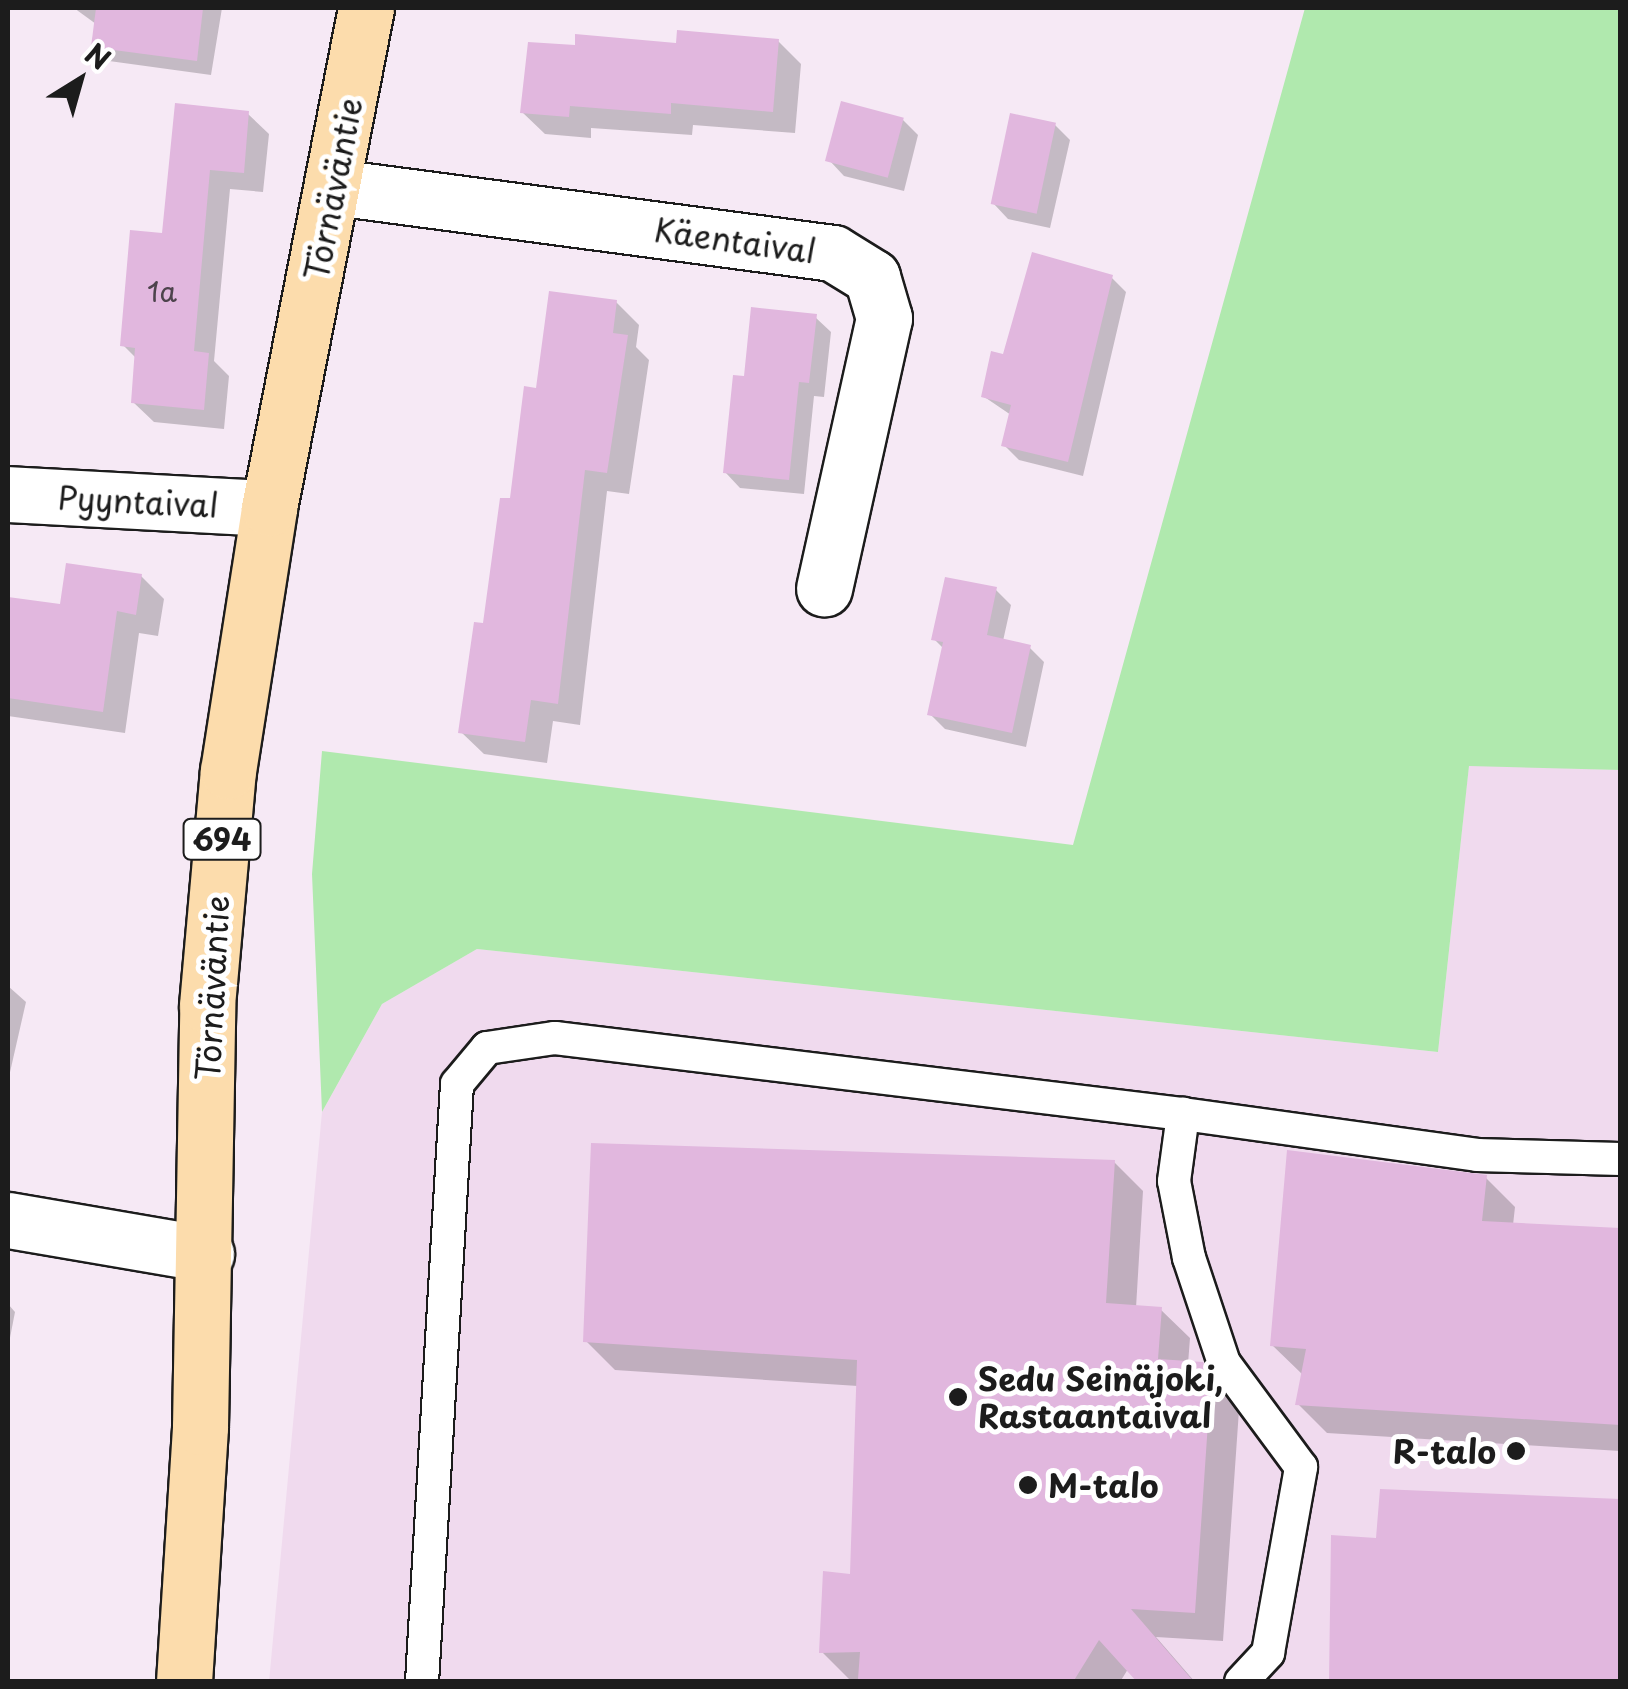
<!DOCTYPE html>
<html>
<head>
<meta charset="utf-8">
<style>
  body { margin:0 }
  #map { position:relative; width:1628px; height:1689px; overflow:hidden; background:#f6e9f5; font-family:"Playpen Sans",sans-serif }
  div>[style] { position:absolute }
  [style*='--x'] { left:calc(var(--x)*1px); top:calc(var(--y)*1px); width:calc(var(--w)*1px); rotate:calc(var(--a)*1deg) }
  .built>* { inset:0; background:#f0daee }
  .green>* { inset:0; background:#b0e9ae }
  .shadow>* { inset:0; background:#0003 }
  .building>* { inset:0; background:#e1b7de; transform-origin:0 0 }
  .roads { filter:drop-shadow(2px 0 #1c1c1c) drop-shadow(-2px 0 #1c1c1c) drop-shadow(0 2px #1c1c1c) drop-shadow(0 -2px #1c1c1c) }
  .lane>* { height:32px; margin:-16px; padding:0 16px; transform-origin:16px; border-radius:16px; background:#fff }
  .street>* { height:55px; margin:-27.5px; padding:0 27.5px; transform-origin:27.5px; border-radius:27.5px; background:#fff }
  .primary>* { height:55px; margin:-27.5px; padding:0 27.5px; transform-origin:27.5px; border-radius:27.5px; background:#fcdcac }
  .dots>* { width:28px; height:28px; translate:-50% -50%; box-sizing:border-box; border:5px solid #fff; border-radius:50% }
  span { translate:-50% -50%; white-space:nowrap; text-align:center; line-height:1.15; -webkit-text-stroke:10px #fff; paint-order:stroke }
  .number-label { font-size:28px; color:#4d434c }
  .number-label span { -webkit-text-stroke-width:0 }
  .shield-label span { padding:2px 8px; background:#fff; border:2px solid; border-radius:8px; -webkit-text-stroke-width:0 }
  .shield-label { font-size:30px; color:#1c1c1c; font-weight:700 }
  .street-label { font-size:32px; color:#1c1c1c }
  .poi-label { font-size:32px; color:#1c1c1c; font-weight:700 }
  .left { translate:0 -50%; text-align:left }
  .right { translate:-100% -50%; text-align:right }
  .frame { position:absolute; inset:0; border:10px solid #1c1c1c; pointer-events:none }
  .north { position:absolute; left:30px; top:30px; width:100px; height:100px; -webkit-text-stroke:8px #fff; paint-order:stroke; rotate:37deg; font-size:28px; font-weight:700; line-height:40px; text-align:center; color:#1c1c1c }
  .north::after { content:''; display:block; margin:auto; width:35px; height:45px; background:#1c1c1c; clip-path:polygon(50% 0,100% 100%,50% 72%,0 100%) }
</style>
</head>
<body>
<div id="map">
  <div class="built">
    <i style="clip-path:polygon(1469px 765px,1620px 770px,1620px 1681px,269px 1682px,322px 1112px,382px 1004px,477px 949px,1438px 1052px)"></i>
  </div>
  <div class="green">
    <i style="clip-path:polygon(1305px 8px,1620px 8px,1620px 770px,1469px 766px,1438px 1052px,477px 949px,382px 1004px,322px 1112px,312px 874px,322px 751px,1073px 845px)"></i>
  </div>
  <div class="shadow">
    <i style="clip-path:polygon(74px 8px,222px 8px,211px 75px,109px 61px,93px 46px,96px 24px)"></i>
    <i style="clip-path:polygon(778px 41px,801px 64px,795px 133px,693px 125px,692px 135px,591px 128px,591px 138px,545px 134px,522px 112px,577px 48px)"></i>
    <i style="clip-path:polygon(248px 114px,269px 134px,263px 192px,230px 189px,214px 361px,229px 376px,224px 429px,154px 422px,133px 402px,137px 359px,123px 345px,164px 235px)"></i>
    <i style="clip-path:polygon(903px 120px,918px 135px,904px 191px,844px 176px,829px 160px)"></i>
    <i style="clip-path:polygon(1055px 125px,1070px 140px,1050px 228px,1008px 219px,993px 203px)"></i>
    <i style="clip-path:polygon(1111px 277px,1126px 292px,1083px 476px,1019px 460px,1004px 445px,1011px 415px,983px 396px)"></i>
    <i style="clip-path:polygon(616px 302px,639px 325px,636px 347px,649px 360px,629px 494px,607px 491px,580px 725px,553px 721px,547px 763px,484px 754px,461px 732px,538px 391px)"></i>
    <i style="clip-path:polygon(815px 317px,831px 332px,824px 397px,814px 396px,804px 494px,740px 488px,725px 472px,746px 379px)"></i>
    <i style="clip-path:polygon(141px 576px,164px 599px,158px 636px,139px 633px,125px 733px,8px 716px,8px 599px,62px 607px)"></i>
    <i style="clip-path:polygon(996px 590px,1011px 605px,1003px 641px,1029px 647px,1044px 662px,1026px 747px,945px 729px,930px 714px,944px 649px,934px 639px)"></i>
    <i style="clip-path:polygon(8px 986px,26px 1002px,8px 1081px)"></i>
    <i style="clip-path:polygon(1114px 1162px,1143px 1191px,1136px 1308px,1160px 1309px,1190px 1338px,1188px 1364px,1202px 1365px,1239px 1410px,1223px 1641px,1156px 1637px,1195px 1682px,1140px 1682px,1128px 1669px,1120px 1682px,851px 1681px,822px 1652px,852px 1577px,858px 1386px,615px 1370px,586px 1341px)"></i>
    <i style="clip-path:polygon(1486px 1178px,1515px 1207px,1513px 1225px,1620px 1230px,1620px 1451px,1327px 1433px,1298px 1404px,1302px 1374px,1272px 1345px)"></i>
    <i style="clip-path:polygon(8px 1304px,15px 1312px,8px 1348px)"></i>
    <i style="clip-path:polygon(1383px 1492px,1620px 1502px,1620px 1682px,1332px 1682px,1378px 1540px)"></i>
  </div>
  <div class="building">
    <i style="clip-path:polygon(96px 8px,203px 8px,197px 61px,91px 47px)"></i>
    <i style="clip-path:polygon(677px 30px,779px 39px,773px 112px,671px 103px,671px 114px,570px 106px,569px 117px,520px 113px,528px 42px,575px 45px,575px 34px,676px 43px)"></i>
    <i style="left:841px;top:101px;width:65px;height:62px;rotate:15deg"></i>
    <i style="clip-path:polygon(175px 103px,249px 111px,244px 173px,210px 170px,194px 351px,209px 353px,204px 410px,131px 403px,135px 348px,120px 346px,130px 230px,162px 233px)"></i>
    <i style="left:1010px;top:113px;width:47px;height:93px;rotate:12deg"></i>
    <i style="clip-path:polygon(1032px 252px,1113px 275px,1068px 462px,1001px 446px,1011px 405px,981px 397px,991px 351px,1003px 354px)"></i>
    <i style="clip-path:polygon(549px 291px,617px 300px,613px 333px,628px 335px,607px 473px,585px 470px,558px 704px,531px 700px,525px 742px,458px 733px,474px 622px,483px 623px,500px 498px,510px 498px,524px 386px,536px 388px)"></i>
    <i style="clip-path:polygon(751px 307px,817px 314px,809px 383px,799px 382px,789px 480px,723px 473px,733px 375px,744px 376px)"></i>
    <i style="clip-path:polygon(66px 563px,142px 574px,136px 615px,117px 611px,103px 712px,8px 698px,8px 597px,60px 604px)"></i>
    <i style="clip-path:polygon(945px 577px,997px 587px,987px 635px,1031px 645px,1012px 733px,927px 715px,943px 642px,931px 640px)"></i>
    <i style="clip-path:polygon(591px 1143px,1115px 1160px,1106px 1303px,1162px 1307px,1158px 1359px,1203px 1362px,1211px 1379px,1195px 1613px,1131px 1609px,1194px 1682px,1137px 1682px,1099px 1640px,1073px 1682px,858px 1679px,860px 1652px,819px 1653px,823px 1571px,850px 1574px,857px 1360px,583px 1342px)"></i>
    <i style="clip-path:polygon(1287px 1150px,1487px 1175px,1482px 1221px,1620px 1228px,1620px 1425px,1295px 1405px,1306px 1349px,1270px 1346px)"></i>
    <i style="clip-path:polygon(1380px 1489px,1620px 1499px,1620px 1682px,1329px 1682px,1331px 1535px,1376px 1538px)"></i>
  </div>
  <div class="roads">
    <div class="lane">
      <i style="--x:422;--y:1682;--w:599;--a:-86.65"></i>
      <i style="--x:457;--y:1084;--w:47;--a:-50.2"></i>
      <i style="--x:487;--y:1048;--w:69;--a:-8.4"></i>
      <i style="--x:555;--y:1038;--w:633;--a:6.9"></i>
      <i style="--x:1241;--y:1682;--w:40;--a:-47"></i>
      <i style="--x:1268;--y:1653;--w:189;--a:-79.9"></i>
      <i style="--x:1301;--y:1467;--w:129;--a:-126.5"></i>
      <i style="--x:1224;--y:1363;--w:111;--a:-108.4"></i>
      <i style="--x:1189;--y:1258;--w:78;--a:-101"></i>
      <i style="--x:1174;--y:1181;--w:68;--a:-82.3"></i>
      <i style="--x:1183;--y:1114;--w:297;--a:7.9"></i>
      <i style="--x:1477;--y:1155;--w:143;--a:1.6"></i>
    </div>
    <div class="street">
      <i style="--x:335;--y:187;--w:502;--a:7.55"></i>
      <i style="--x:833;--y:253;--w:46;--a:31.6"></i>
      <i style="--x:872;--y:277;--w:43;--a:73.7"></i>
      <i style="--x:884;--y:318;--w:277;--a:102.5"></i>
      <i style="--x:8;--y:494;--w:261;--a:3.1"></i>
      <i style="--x:8;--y:1220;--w:201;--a:9.7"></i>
    </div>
    <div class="primary">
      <i style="--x:184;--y:1682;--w:256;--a:-86.4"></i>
      <i style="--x:200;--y:1427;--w:422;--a:-89"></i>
      <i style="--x:207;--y:1005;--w:235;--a:-84.9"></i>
      <i style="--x:228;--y:771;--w:266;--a:-81.1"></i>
      <i style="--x:269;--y:508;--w:509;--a:-79.02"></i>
    </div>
  </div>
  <div class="dots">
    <i style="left:958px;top:1397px;background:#1c1c1c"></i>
    <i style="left:1516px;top:1451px;background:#1c1c1c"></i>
    <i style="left:1028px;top:1485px;background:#1c1c1c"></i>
  </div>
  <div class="number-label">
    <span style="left:162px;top:291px">1a</span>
  </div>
  <div class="shield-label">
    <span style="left:222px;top:839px">694</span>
  </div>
  <div class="street-label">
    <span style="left:333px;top:189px;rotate:-79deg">Törnäväntie</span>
    <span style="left:735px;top:240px;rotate:8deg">Käentaival</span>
    <span style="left:138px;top:501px;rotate:3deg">Pyyntaival</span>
    <span style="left:212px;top:988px;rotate:-87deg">Törnäväntie</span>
  </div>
  <div class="poi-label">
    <span class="left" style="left:978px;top:1397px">Sedu Seinäjoki,<br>Rastaantaival</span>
    <span class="right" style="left:1496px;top:1451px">R-talo</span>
    <span class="left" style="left:1048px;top:1485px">M-talo</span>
  </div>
  <div class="frame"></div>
  <div class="north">N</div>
</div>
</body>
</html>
